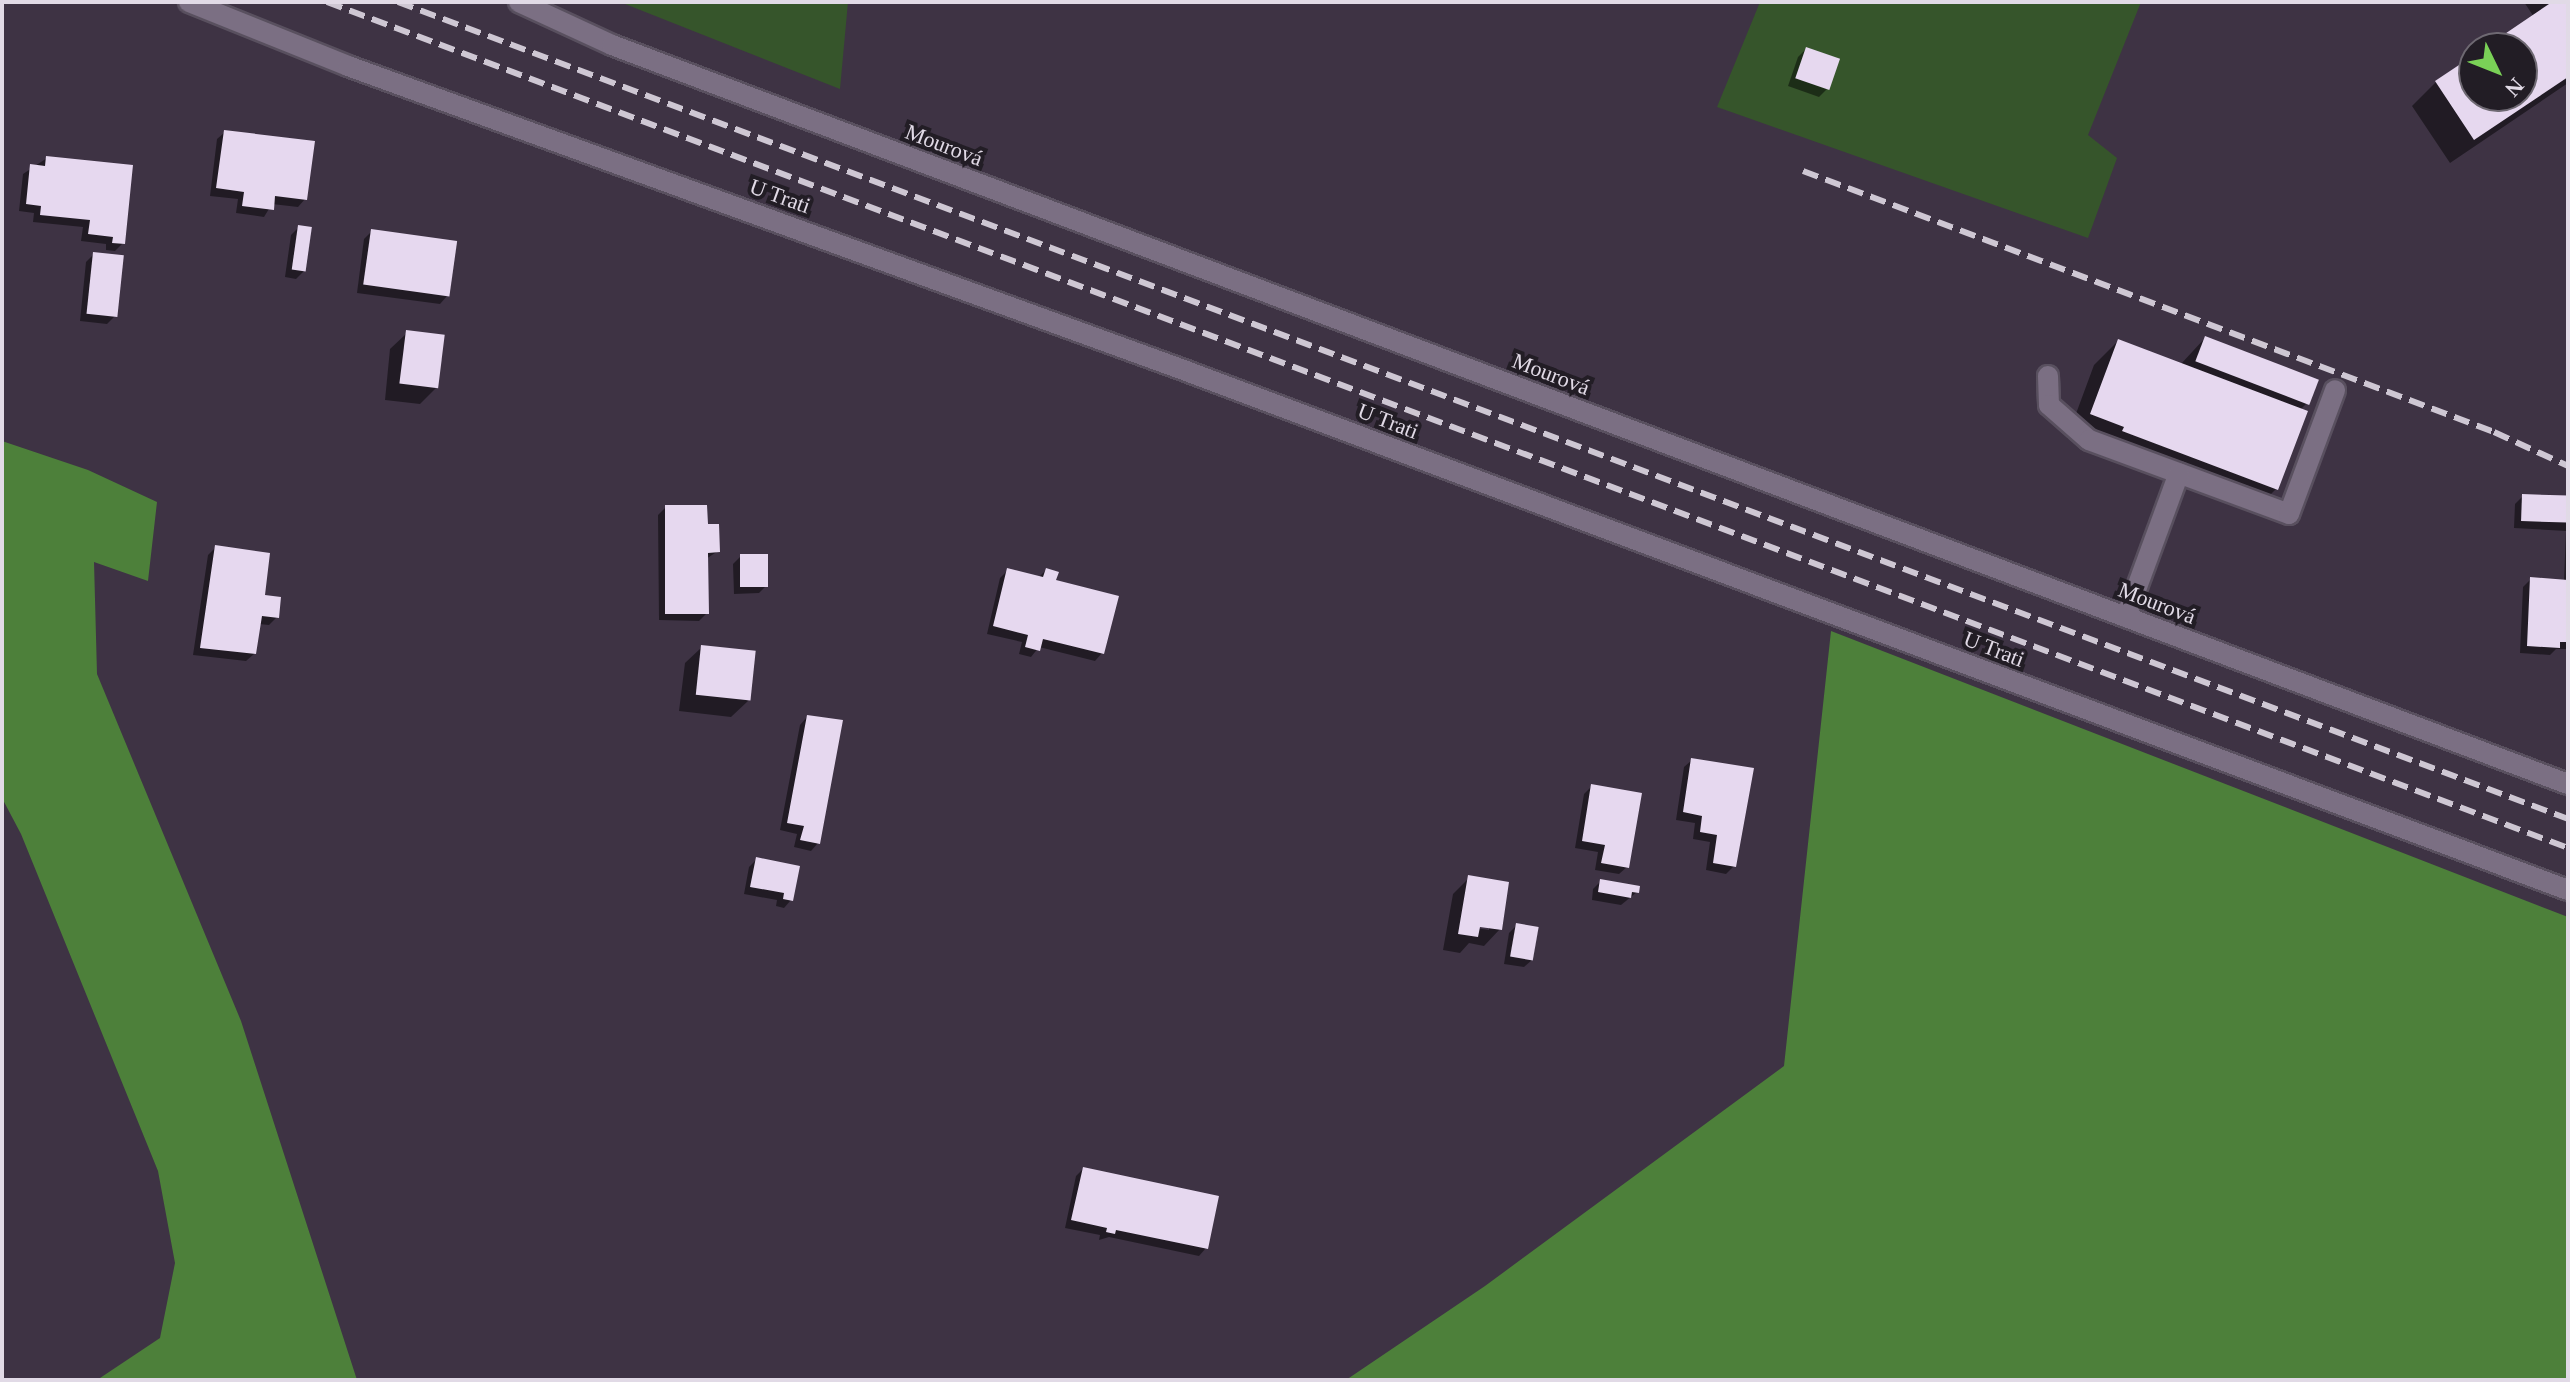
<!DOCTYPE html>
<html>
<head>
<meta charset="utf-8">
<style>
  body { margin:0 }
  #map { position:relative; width:2570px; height:1382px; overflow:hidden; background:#3e3344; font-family:Georgia,serif }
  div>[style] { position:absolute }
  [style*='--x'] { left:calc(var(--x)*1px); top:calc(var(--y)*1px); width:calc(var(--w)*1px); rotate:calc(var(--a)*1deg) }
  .green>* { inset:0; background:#36552b }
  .forest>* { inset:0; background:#4d803a }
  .shadow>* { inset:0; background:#0007 }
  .building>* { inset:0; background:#e6d8ef; transform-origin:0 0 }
  .roads { filter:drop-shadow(2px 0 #59505f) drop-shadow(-2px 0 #59505f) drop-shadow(0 2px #59505f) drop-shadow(0 -2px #59505f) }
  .lane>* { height:20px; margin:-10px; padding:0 10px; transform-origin:10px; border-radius:10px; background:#7b6f83 }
  .street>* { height:20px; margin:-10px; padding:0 10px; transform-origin:10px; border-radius:10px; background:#7b6f83 }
  .rail>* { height:6px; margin-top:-3px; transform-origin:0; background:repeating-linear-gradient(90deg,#cec7d3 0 16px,transparent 0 24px) }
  span { translate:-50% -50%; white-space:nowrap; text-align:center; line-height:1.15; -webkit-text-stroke:8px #221d25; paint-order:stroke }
  .street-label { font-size:22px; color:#e1dae6 }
  .frame { position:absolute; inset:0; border:4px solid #e1dae6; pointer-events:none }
  .north { position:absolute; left:2458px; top:32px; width:80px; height:80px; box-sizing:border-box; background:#221d25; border:2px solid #6e6972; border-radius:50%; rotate:133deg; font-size:22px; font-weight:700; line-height:32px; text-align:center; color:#e1dae6 }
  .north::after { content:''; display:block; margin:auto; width:28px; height:36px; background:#7ad157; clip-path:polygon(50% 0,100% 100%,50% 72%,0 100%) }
</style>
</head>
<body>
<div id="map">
  <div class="green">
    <i style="clip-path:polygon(620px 2px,848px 2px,840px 89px)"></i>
    <i style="clip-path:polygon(1760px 2px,2141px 2px,2088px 135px,2117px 158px,2088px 238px,1717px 107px)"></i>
  </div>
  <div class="forest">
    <i style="clip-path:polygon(2px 441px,88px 470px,157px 502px,148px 581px,94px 562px,97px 674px,241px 1021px,357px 1380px,97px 1380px,160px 1338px,175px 1263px,158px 1171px,21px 834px,2px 798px)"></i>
    <i style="clip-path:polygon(1831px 631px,2568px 917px,2568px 1380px,1346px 1380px,1485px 1286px,1784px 1066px)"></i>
  </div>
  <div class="shadow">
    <i style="clip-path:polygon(2524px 2px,2568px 2px,2568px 83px,2450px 163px,2412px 106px,2436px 82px,2474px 57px,2474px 96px,2522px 96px,2522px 48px,2487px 48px,2534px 17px)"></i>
    <i style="clip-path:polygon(1806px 49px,1827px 89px,1819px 97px,1788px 86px,1798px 57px)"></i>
    <i style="clip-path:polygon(225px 132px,305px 199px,298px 207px,272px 204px,264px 217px,236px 213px,238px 199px,210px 196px,217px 139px)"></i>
    <i style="clip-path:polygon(47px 158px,123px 243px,115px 251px,106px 250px,106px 244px,81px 241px,83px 227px,33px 222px,34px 213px,19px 211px,23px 174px)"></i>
    <i style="clip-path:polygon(299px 227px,304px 271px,296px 279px,285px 277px,291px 235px)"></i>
    <i style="clip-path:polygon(372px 231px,447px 296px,440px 304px,357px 293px,364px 239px)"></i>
    <i style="clip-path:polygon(94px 254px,115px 316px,107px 324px,80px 321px,86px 262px)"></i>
    <i style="clip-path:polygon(407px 333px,437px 387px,420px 404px,385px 400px,390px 349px)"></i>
    <i style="clip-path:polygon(2205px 338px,2316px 380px,2308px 402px,2300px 410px,2276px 489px,2252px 513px,2100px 455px,2101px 451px,2067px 438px,2094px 365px,2118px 341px,2180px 365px)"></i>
    <i style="clip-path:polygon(2523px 496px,2568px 498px,2568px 649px,2556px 649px,2550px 655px,2520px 653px,2523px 587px,2531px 579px,2564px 581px,2566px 531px,2514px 528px,2515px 504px)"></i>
    <i style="clip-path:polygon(666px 507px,706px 526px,718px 551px,706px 559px,707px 613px,699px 621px,659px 620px,658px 515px)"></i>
    <i style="clip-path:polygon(215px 548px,277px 617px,269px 625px,259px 624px,254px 654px,246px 661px,193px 655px,208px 555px)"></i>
    <i style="clip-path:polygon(741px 556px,767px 585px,759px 593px,734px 594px,733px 564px)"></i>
    <i style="clip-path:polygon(1008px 570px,1038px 578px,1046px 570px,1102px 653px,1095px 661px,1039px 647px,1031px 657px,1019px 654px,1022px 642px,987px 634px,1000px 578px)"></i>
    <i style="clip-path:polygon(702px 647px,748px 701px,731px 717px,679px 711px,685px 663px)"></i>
    <i style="clip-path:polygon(807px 717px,818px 843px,811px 851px,794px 847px,797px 834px,780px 830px,800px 725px)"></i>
    <i style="clip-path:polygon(1692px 760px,1734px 866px,1726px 874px,1706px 870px,1710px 842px,1693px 839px,1695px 823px,1676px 820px,1684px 767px)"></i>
    <i style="clip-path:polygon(1592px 786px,1627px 867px,1619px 874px,1595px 870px,1598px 852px,1575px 848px,1584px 794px)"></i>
    <i style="clip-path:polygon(757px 859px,791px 900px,784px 908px,776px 906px,777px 900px,744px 894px,749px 867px)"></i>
    <i style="clip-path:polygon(evenodd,1469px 878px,1500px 929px,1484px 946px,1469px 943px,1460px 953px,1443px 950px,1453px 894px,1469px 878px,1489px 926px,1489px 930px,1469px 927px,1489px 926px)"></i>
    <i style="clip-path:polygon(1601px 881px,1637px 892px,1621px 905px,1592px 900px,1593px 889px)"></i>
    <i style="clip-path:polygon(1517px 925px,1532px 960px,1524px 967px,1504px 964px,1509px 933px)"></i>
    <i style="clip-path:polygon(1083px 1169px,1206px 1248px,1199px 1256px,1109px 1237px,1099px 1240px,1100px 1235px,1065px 1228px,1076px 1176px)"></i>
  </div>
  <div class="building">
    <i style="clip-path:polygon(2552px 2px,2568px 2px,2568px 77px,2474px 140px,2435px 81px,2474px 55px,2474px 96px,2522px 96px,2522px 48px,2484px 48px)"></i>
    <i style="left:1806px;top:47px;width:36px;height:33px;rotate:19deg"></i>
    <i style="clip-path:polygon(224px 130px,315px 141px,307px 200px,275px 196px,274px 210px,242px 206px,244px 192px,216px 188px)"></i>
    <i style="clip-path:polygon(46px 156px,133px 165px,125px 244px,112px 243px,113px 237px,88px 234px,90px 220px,40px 215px,41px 206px,26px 204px,30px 164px,45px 166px)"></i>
    <i style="left:298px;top:225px;width:14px;height:45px;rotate:8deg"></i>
    <i style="left:371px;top:229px;width:87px;height:56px;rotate:8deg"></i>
    <i style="left:93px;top:252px;width:31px;height:62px;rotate:6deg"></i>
    <i style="left:406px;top:330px;width:39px;height:54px;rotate:7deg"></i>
    <i style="left:2205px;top:336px;width:122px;height:27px;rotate:21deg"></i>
    <i style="clip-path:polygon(2118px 339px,2308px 411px,2278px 490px,2122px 431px,2124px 427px,2090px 414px)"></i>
    <i style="left:2522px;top:494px;width:46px;height:27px;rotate:2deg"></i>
    <i style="clip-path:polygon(665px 505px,707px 505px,708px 524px,719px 524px,720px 552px,708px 553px,709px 614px,665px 614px)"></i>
    <i style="clip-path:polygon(215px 545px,270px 553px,265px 595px,281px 597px,279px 618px,262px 616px,256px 654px,200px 648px)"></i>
    <i style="left:740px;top:554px;width:28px;height:33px"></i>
    <i style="clip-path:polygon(1007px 568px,1043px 577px,1046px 568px,1059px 572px,1056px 580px,1119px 596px,1104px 654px,1043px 639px,1040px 651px,1025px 647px,1028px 635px,993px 626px)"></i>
    <i style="clip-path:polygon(2530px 577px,2568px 580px,2568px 642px,2560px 642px,2560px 648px,2527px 646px)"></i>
    <i style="left:701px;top:645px;width:55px;height:50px;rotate:6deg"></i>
    <i style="clip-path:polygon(807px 715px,843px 720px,820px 844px,800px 840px,804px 826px,787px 823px)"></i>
    <i style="clip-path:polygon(1691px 758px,1754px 768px,1736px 867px,1713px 863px,1717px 835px,1700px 832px,1702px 816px,1683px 812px)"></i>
    <i style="clip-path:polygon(1591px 784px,1642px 793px,1629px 868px,1601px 863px,1605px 845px,1582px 841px)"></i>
    <i style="clip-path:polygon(756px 857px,800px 866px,793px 901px,783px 899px,784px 893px,750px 887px)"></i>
    <i style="clip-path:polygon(1468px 875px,1509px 882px,1502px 930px,1480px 927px,1478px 937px,1458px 934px)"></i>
    <i style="clip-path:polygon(1600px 879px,1640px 886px,1639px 893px,1632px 892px,1631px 898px,1598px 892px)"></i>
    <i style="left:1516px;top:923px;width:23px;height:34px;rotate:10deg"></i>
    <i style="clip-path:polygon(1083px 1167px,1219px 1196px,1208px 1249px,1116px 1230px,1115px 1234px,1106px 1232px,1107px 1228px,1071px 1220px)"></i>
  </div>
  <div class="roads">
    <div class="lane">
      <i style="--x:2048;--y:376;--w:29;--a:88"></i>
      <i style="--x:2049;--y:405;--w:53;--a:41.2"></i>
      <i style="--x:2089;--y:440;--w:213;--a:20.3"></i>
      <i style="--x:2289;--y:514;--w:132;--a:-69.6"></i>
      <i style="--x:2126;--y:617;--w:153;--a:-69.8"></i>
    </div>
    <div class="street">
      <i style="--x:189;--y:2;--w:171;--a:21.9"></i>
      <i style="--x:348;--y:66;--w:895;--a:19.99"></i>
      <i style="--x:1189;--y:372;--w:1473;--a:20.59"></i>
      <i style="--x:519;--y:2;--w:102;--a:24.8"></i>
      <i style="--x:612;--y:45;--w:2091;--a:20.7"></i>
    </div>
  </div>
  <div class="rail">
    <i style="--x:327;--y:2;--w:2395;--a:20.68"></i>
    <i style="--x:398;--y:2;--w:2319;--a:20.63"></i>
    <i style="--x:1803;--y:171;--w:739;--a:20.69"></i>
    <i style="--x:2494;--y:432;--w:81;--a:24.7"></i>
  </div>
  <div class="street-label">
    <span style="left:944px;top:145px;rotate:21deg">Mourová</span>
    <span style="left:780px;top:196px;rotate:20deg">U Trati</span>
    <span style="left:1551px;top:374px;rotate:21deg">Mourová</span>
    <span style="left:1388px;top:421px;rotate:21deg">U Trati</span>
    <span style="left:2157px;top:603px;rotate:21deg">Mourová</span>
    <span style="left:1994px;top:649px;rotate:21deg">U Trati</span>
  </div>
  <div class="frame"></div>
  <div class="north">N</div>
</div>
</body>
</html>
